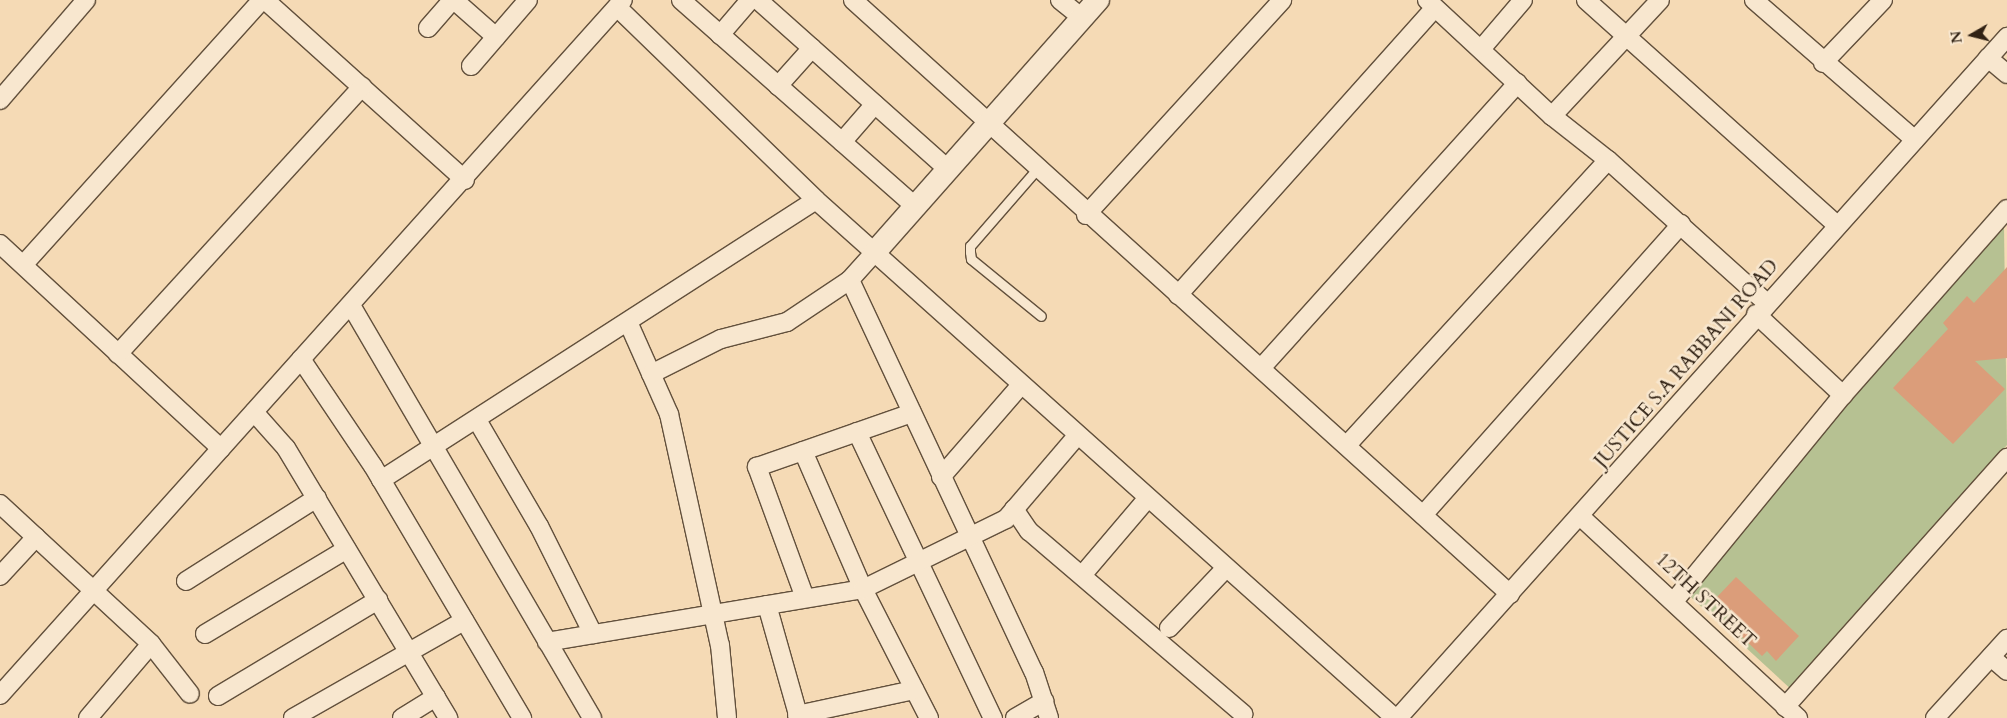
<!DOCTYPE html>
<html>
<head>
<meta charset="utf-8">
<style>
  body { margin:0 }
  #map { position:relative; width:2007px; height:718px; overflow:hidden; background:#f5dab5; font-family:Cardo,serif }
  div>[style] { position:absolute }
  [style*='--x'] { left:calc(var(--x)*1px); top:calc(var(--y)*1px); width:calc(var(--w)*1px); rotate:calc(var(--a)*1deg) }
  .green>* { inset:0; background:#b6c192 }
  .building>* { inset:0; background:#db9d7a }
  .roads { filter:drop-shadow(1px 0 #62503c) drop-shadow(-1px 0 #62503c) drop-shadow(0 1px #62503c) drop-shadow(0 -1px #62503c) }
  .service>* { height:9px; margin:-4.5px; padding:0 4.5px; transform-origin:4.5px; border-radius:4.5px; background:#f8e7cf }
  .minor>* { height:18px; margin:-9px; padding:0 9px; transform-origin:9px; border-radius:9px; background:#f8e7cf }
  .tertiary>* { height:22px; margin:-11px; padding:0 11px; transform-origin:11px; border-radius:11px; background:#f8e7cf }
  span { translate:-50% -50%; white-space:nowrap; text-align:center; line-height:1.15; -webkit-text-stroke:5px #f8e7cf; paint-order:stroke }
  .street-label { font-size:19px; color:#312214 }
  .north { position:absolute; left:1947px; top:10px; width:50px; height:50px; -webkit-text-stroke:4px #f8e7cf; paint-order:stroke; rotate:262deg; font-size:14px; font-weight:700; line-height:20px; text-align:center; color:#312214 }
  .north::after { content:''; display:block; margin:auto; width:18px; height:22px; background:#312214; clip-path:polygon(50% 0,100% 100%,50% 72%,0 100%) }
</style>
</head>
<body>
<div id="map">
  <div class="green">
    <i style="clip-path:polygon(2004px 227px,2007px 445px,1794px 692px,1681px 588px)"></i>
  </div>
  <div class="building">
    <i style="clip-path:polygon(2007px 267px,2007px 358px,1975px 361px,2005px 389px,1953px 444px,1893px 388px,1948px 329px,1943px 323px,1967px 296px,1974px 303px)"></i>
    <i style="clip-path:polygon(1736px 577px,1799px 636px,1776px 661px,1767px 651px,1762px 656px,1740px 635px,1748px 627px,1717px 597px)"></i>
  </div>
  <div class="roads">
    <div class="service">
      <i style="--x:1037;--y:169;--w:102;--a:131"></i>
      <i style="--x:970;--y:246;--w:6;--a:90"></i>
      <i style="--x:970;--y:252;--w:7;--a:82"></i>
      <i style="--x:971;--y:259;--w:90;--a:39.2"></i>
    </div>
    <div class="minor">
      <i style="--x:265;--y:0;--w:269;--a:42"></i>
      <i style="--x:454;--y:0;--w:56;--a:41.4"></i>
      <i style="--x:681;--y:0;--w:312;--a:41.4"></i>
      <i style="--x:758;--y:0;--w:254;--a:41.7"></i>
      <i style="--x:853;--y:0;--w:886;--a:42.12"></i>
      <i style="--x:1060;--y:0;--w:28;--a:39"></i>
      <i style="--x:1427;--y:0;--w:171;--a:42.9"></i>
      <i style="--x:1552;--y:116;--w:71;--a:38.2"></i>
      <i style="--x:1608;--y:160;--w:214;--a:42"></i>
      <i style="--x:1586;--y:0;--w:337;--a:41.9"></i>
      <i style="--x:1754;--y:0;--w:213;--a:41"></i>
      <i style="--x:617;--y:7;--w:277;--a:44.1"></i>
      <i style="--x:816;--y:200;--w:777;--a:41.82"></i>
      <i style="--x:428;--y:28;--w:37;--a:-49"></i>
      <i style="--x:720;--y:35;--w:46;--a:-49.4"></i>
      <i style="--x:1482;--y:48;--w:63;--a:-49.5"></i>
      <i style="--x:1988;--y:58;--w:25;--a:40"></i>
      <i style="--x:1823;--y:63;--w:87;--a:-46.4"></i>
      <i style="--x:471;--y:66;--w:87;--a:-49.2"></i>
      <i style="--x:778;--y:86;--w:51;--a:-48.2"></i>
      <i style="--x:0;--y:100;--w:132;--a:-49.3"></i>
      <i style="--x:1552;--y:116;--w:158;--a:-47"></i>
      <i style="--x:842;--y:142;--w:50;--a:-49"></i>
      <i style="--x:1086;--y:215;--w:291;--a:-47.6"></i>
      <i style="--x:0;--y:244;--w:301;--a:42.8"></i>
      <i style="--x:874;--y:253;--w:36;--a:132"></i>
      <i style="--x:850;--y:280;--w:433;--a:64.9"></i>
      <i style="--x:1034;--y:672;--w:48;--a:71.9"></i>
      <i style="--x:24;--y:264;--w:355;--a:-48"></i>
      <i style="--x:1178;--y:295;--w:385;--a:-48.2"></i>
      <i style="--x:352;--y:307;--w:476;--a:59.7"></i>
      <i style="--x:1756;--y:314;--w:119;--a:43"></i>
      <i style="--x:628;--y:322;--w:101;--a:66"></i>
      <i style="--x:669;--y:414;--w:237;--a:77.6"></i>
      <i style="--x:720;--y:645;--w:73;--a:84.5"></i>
      <i style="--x:118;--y:354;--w:362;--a:-47.6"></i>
      <i style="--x:301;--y:359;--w:129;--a:56.1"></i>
      <i style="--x:373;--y:466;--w:293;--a:59.4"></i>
      <i style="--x:1262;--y:367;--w:382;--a:-48"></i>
      <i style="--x:651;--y:374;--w:78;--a:-26.6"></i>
      <i style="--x:721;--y:339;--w:68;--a:-14.4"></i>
      <i style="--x:787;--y:322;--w:76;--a:-33.7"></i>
      <i style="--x:254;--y:412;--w:48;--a:48.4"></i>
      <i style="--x:286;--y:448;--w:315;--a:59"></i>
      <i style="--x:477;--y:420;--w:123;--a:59.7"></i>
      <i style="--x:539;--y:526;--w:121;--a:63.4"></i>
      <i style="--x:857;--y:432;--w:317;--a:64.6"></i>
      <i style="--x:1347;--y:445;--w:386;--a:-47.5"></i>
      <i style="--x:803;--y:451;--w:150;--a:66.5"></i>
      <i style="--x:863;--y:589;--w:145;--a:62.9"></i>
      <i style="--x:941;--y:477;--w:121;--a:-49"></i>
      <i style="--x:381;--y:480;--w:517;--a:-32.77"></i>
      <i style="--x:0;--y:504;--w:206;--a:42.8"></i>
      <i style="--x:151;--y:644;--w:63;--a:52"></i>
      <i style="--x:1014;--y:509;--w:27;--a:56"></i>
      <i style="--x:1029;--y:531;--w:282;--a:40.5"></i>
      <i style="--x:1423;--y:515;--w:389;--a:-48.4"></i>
      <i style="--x:1581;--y:517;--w:296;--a:42.8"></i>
      <i style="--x:1084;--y:573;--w:97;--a:-49.6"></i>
      <i style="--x:0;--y:576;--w:53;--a:-47.3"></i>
      <i style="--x:186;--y:581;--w:155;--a:-32.4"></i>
      <i style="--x:805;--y:598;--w:140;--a:-110.1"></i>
      <i style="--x:757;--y:467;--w:164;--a:-19.2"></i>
      <i style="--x:1675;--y:600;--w:265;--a:-50.7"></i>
      <i style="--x:1843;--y:395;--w:248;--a:-48.6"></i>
      <i style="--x:767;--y:605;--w:117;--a:74.2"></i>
      <i style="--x:1169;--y:628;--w:83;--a:-46.5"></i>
      <i style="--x:205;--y:634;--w:165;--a:-30.9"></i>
      <i style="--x:547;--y:642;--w:320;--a:-9.5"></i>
      <i style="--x:863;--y:589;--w:159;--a:-26.1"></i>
      <i style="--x:1006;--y:519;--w:109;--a:-49.5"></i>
      <i style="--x:1991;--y:657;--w:21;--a:41"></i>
      <i style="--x:0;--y:695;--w:933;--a:-48.13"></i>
      <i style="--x:218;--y:696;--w:187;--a:-31"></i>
      <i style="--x:1785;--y:707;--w:334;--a:-48.3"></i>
      <i style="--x:797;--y:715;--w:120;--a:-12.1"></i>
      <i style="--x:88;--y:718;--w:97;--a:-49.6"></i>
      <i style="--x:293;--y:718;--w:197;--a:-29.6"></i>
      <i style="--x:402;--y:718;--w:40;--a:-32"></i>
      <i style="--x:1015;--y:718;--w:34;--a:-30"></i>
      <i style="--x:1398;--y:718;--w:914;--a:-48.19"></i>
      <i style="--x:1935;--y:718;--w:107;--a:-47.7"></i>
    </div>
    <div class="tertiary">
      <i style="--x:874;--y:253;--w:338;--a:-48.5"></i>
    </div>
  </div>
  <div class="street-label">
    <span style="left:1687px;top:364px;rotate:-49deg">JUSTICE S.A RABBANI ROAD</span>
    <span style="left:1705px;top:601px;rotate:43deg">12TH STREET</span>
  </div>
  <div class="north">N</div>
</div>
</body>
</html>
